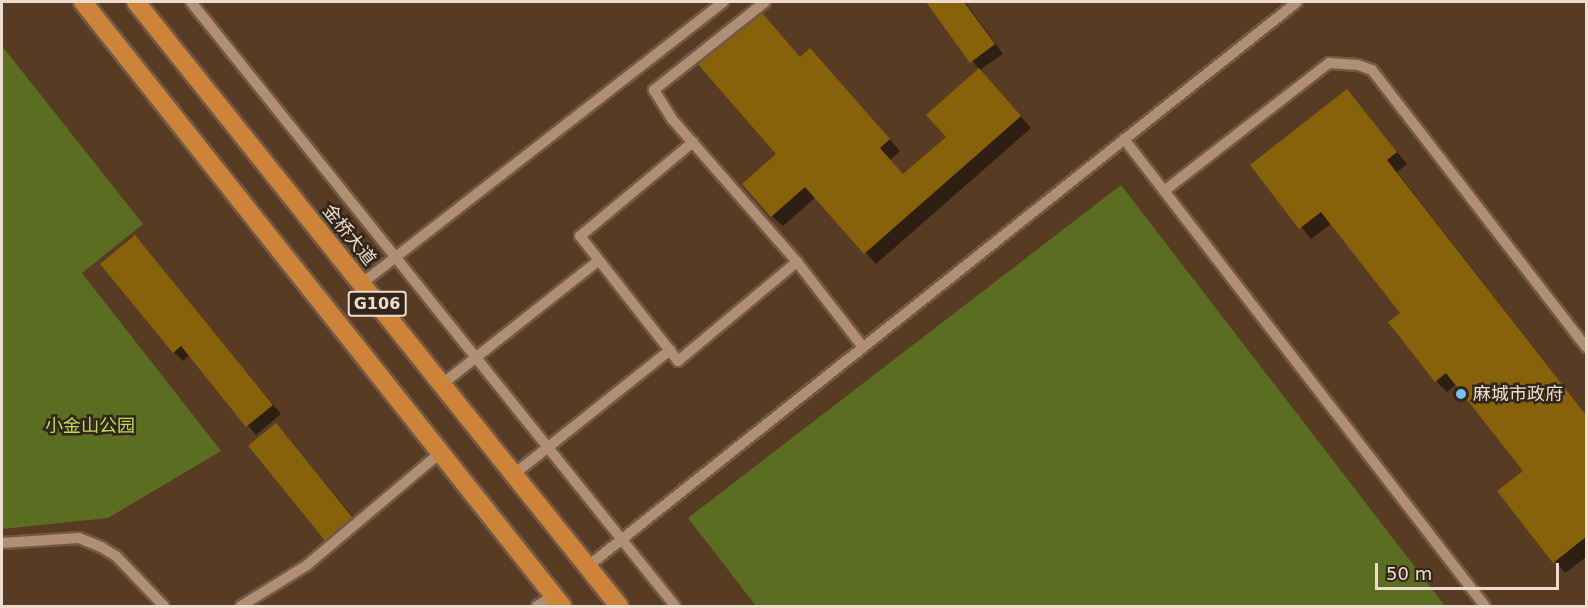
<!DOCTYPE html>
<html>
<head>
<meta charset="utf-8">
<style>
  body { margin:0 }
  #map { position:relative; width:1588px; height:608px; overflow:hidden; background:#573b22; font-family:"DejaVu Sans","Noto Sans SC",sans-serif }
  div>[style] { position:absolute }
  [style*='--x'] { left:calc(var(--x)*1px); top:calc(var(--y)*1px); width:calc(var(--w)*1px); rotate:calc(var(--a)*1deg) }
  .green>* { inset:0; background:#5b6d21 }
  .shadow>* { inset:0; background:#0007; transform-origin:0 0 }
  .building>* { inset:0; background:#87620b; transform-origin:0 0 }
  .roads { filter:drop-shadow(2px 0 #715943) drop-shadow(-2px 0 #715943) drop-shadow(0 2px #715943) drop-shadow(0 -2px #715943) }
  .minor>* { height:10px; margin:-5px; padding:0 5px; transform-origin:5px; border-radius:5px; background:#b08f74 }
  .highway>* { height:18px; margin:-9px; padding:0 9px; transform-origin:9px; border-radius:9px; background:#ce833b }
  .dots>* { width:16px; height:16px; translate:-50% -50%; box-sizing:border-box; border:3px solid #32251a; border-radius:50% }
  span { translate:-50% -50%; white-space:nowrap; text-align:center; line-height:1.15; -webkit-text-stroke:5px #32251a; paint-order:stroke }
  .shield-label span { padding:2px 4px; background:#32251a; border:2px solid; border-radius:4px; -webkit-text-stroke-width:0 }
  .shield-label { font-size:16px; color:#eeddce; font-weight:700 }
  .street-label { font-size:18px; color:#eeddce }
  .poi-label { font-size:18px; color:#eeddce }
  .left { translate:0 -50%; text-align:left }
  .park-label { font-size:18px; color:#bcdc5a }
  .frame { position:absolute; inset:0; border:3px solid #eeddce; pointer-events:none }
  .scale { position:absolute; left:1375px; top:563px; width:184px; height:27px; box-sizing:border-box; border:3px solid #eeddce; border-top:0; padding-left:8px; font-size:18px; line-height:21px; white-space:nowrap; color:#eeddce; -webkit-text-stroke:4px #32251a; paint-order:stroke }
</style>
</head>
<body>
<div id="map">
  <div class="green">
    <i style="clip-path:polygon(2px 46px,143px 224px,82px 273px,221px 451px,108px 518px,2px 529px)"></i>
    <i style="clip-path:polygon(1121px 185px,1445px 606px,756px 606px,688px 518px)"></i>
  </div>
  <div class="shadow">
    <i style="clip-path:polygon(928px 2px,965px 2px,1003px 54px,980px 70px,1031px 128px,876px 264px,816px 197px,783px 226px,772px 216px,779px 154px,801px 58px,810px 50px,900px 151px,890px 160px,904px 176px,948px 137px,979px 69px)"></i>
    <i style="clip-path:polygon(1347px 91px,1407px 164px,1397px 172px,1586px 415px,1586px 557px,1565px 573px,1499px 491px,1525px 471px,1457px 384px,1447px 392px,1436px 381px,1402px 313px,1332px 223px,1311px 239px,1252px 165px)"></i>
    <i style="clip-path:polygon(135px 237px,281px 414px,256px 435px,189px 355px,183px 361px,174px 352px)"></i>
    <i style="left:276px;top:425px;width:134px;height:34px;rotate:50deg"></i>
  </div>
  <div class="building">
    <i style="clip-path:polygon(926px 2px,964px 2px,995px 44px,970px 63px)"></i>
    <i style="clip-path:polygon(758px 8px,800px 57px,810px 48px,890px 139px,880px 148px,903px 174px,946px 137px,926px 115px,979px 68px,1021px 116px,864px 254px,805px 187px,771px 217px,742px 184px,776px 154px,696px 62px)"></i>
    <i style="clip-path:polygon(1347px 89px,1397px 152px,1387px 160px,1586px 415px,1586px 537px,1553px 563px,1497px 491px,1523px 471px,1446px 373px,1435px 382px,1388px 322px,1400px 313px,1321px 212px,1299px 229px,1250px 165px)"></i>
    <i style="clip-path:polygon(135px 235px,273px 405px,246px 427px,181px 346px,173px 353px,100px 264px)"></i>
    <i style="left:276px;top:423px;width:123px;height:36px;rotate:51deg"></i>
  </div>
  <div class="roads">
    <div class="minor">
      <i style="--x:191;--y:2;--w:774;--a:51.29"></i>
      <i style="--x:765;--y:2;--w:142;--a:141.6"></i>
      <i style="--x:654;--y:90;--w:34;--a:58"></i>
      <i style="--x:672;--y:119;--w:190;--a:48.8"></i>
      <i style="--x:797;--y:262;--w:108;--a:52.2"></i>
      <i style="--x:1124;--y:139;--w:590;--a:52.3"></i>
      <i style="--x:693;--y:142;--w:147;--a:140.2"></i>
      <i style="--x:580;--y:236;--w:159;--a:51.9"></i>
      <i style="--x:678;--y:361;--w:155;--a:-39.8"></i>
      <i style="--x:1164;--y:191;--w:209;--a:-37.8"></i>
      <i style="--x:1329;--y:63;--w:29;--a:4"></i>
      <i style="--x:1358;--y:65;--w:15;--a:20"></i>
      <i style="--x:1372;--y:70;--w:350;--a:52.3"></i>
      <i style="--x:361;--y:284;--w:459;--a:-37.9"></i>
      <i style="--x:441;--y:385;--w:201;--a:-38.3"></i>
      <i style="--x:513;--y:475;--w:201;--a:-38.5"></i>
      <i style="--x:2;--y:543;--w:77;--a:-3.7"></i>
      <i style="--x:79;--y:538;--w:24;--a:22"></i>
      <i style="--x:101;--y:547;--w:17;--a:31"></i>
      <i style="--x:116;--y:556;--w:69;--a:46.2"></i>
      <i style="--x:587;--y:567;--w:907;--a:-38.51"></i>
      <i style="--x:241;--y:606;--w:78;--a:-31.8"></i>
      <i style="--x:307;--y:565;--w:174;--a:-40.1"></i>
      <i style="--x:537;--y:606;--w:19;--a:-32"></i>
    </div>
    <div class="highway">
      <i style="--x:83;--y:2;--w:771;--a:51.58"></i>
      <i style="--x:136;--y:2;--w:773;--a:51.35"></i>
    </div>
  </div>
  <div class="dots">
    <i style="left:1461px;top:394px;background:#75c0f6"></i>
  </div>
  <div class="shield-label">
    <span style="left:377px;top:304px">G106</span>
  </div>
  <div class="street-label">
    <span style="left:349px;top:235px;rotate:51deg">金桥大道</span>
  </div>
  <div class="poi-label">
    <span class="left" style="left:1473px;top:394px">麻城市政府</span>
  </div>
  <div class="park-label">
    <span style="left:90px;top:426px">小金山公园</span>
  </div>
  <div class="frame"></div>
  <div class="scale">50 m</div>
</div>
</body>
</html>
